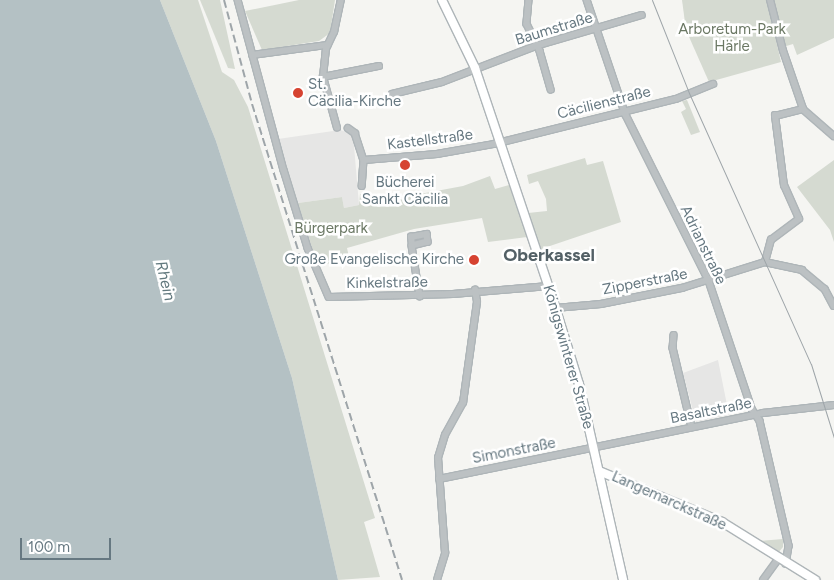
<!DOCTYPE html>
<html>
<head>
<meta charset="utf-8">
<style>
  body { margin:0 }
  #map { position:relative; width:834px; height:580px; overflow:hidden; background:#f5f5f2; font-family:Figtree,sans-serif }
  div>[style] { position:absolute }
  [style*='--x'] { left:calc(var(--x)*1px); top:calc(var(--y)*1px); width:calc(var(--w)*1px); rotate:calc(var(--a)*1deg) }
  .built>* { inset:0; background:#e6e6e5 }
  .green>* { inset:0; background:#d5dad1 }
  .water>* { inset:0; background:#b4c1c4 }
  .roads { filter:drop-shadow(1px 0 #aeb5b8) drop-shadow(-1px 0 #aeb5b8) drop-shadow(0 1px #aeb5b8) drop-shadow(0 -1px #aeb5b8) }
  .street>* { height:5.5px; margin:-2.75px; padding:0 2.75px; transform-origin:2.75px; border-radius:2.75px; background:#bcc1c3 }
  .secondary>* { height:8px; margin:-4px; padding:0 4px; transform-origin:4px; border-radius:4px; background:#fff }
  .tram>* { height:1px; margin:-0.5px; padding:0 0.5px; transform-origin:0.5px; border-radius:0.5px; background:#9ea5a9 }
  .rail>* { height:2px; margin-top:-1px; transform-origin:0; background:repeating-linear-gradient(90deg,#9ea5a9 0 8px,transparent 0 12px) }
  .dots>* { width:14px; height:14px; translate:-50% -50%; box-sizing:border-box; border:2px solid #fff; border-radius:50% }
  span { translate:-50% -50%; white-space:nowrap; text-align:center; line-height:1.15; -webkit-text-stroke:5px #fff; paint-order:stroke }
  .street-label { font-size:15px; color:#667881 }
  .park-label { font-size:15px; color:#6b7864 }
  .poi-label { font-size:15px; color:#667881 }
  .left { translate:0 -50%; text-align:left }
  .right { translate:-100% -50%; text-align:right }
  .water-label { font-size:16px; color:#62797e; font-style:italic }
  .quarter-label { font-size:18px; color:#536066; font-weight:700 }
  .scale { position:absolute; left:20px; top:538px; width:91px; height:22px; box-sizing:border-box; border:2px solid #667881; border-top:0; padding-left:6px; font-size:15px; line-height:18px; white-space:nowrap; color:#667881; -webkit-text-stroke:4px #fff; paint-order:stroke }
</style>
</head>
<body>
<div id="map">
  <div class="built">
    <i style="clip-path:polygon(340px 130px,353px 134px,359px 205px,344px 208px,342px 197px,298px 203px,278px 139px)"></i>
    <i style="clip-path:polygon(718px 360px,729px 415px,696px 422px,683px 373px)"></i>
  </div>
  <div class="green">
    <i style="clip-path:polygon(160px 0,198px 0,222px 72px,234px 80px,248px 107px,375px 518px,364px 522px,380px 577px,338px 580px,292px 378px,216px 141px)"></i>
    <i style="clip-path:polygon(200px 0,220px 0,235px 69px,228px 68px)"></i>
    <i style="clip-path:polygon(299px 0,335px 0,330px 33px,319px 41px,262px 50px,245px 11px)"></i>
    <i style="clip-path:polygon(682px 0,767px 0,781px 62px,709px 82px,686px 30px)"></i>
    <i style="clip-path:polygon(772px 0,834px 0,834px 38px,797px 55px,793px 44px,783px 47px)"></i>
    <i style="clip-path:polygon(687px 100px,700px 132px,691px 135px,681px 112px,686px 109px,682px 101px)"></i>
    <i style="clip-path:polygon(585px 158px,587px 165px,603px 161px,621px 222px,541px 249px,528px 213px,547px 211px,546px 199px,538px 181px,529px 184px,527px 175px)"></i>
    <i style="clip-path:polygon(834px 160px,834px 242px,830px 230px,797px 187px)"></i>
    <i style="clip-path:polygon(490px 176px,495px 189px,509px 185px,527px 237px,488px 242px,482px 218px,414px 229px,347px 248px,349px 257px,318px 267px,298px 203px,342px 197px,344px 208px,359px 205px,360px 194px,393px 199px,463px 186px)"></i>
    <i style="clip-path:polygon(783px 539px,783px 547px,778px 553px,758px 541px)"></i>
  </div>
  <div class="water">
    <i style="clip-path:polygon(0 0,160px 0,216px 141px,292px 378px,338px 580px,0 580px)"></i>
  </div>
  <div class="roads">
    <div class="street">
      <i style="--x:238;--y:0;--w:176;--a:74.9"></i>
      <i style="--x:284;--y:170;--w:82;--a:72.9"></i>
      <i style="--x:308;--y:248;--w:53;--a:66.8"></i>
      <i style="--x:329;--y:297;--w:124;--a:-1.4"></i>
      <i style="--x:453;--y:294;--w:96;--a:-4.8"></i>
      <i style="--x:529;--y:0;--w:24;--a:95"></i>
      <i style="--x:527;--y:24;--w:30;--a:64"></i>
      <i style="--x:540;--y:51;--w:40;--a:74"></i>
      <i style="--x:587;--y:0;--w:121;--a:71.3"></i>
      <i style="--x:626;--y:115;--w:186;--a:63.4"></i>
      <i style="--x:709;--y:281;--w:135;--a:71.4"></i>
      <i style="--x:752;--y:409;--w:14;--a:56"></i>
      <i style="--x:760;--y:421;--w:128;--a:76.9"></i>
      <i style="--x:789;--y:546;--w:18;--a:99"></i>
      <i style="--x:252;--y:55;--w:76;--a:-7.6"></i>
      <i style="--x:323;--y:77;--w:57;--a:-11.1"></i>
      <i style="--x:392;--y:94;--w:51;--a:-13.5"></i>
      <i style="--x:442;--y:82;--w:101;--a:-21"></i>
      <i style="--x:536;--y:46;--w:110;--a:-16.3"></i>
      <i style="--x:803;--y:109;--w:41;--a:41.1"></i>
      <i style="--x:337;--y:128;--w:53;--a:-105.4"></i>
      <i style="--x:323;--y:77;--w:28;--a:-84"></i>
      <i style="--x:326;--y:49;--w:19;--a:-65"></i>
      <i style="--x:334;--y:32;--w:33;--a:-78"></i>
      <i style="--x:348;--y:128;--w:9;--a:36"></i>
      <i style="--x:355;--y:133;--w:28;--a:72"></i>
      <i style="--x:364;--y:160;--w:26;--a:94"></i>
      <i style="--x:364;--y:160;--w:73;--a:-4.7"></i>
      <i style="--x:437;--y:154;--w:58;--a:-10"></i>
      <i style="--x:494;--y:144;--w:187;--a:-13.9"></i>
      <i style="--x:676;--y:99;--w:40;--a:-22"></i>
      <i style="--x:412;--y:246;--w:9;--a:-96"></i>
      <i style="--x:411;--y:237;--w:16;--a:-11"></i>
      <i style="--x:427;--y:234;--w:8;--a:83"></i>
      <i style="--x:428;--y:242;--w:16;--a:166"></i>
      <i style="--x:412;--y:246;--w:51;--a:80.9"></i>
      <i style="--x:765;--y:262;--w:23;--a:-75"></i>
      <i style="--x:771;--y:240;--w:35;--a:-37"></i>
      <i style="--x:799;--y:219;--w:36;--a:-114"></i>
      <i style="--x:784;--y:186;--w:71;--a:-97.3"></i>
      <i style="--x:775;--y:116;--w:29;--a:-14"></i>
      <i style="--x:803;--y:109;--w:61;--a:-109"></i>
      <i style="--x:783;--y:51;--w:53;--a:-104.3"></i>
      <i style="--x:765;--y:262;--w:38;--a:12"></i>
      <i style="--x:802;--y:270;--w:30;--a:40"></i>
      <i style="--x:825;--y:289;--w:19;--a:62"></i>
      <i style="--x:555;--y:308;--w:46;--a:-5"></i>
      <i style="--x:601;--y:304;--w:83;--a:-11.2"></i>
      <i style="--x:682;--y:288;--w:87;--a:-17.4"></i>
      <i style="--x:674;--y:335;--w:13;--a:94"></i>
      <i style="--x:673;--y:348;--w:81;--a:76.5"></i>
      <i style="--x:439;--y:479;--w:331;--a:-11.5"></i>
      <i style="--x:763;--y:413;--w:71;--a:-6.4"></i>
      <i style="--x:437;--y:580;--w:28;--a:-73"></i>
      <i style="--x:445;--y:553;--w:95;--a:-94.2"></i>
      <i style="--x:438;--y:458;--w:24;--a:-73"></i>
      <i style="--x:445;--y:435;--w:37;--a:-61"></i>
      <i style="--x:463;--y:403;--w:102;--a:-82.1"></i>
      <i style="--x:477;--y:302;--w:12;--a:-99"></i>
      <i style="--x:763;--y:580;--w:26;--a:-54"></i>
    </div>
    <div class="secondary">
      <i style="--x:442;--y:0;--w:76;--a:64.1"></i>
      <i style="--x:475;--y:68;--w:245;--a:71.4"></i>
      <i style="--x:553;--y:300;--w:88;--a:72.8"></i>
      <i style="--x:579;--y:384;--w:201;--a:77.3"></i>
      <i style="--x:599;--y:471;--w:133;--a:22.5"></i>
      <i style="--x:722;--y:522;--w:110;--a:31.9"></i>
    </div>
  </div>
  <div class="tram">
    <i style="--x:652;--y:0;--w:100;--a:68.3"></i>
    <i style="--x:689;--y:93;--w:297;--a:65.8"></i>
    <i style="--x:811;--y:364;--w:77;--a:72.7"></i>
  </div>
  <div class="rail">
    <i style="--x:224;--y:0;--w:108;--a:74.9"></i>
    <i style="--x:252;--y:104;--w:499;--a:72.5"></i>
  </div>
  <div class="dots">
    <i style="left:298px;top:93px;background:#d64331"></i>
    <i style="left:405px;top:165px;background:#d64331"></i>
    <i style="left:474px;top:260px;background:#d64331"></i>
  </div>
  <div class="street-label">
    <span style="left:554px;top:29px;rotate:-17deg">Baumstraße</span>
    <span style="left:604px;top:103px;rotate:-14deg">Cäcilienstraße</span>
    <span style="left:430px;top:140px;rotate:-7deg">Kastellstraße</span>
    <span style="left:703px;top:245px;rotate:64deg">Adrianstraße</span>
    <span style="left:645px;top:282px;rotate:-11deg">Zipperstraße</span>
    <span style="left:387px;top:283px;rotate:-1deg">Kinkelstraße</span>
    <span style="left:568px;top:357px;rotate:74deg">Königswinterer Straße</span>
    <span style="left:711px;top:411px;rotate:-11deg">Basaltstraße</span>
    <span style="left:514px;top:451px;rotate:-11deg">Simonstraße</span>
    <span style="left:669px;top:501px;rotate:24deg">Langemarckstraße</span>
  </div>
  <div class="park-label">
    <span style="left:732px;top:38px">Arboretum-Park<br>Härle</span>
    <span style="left:331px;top:229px">Bürgerpark</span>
  </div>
  <div class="poi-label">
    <span class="left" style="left:308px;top:93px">St.<br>Cäcilia-Kirche</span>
    <span style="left:405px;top:191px">Bücherei<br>Sankt Cäcilia</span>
    <span class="right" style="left:464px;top:260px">Große Evangelische Kirche</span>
  </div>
  <div class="water-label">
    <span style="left:165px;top:281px;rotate:76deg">Rhein</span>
  </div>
  <div class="quarter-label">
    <span style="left:549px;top:255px">Oberkassel</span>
  </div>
  <div class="scale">100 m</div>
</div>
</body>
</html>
